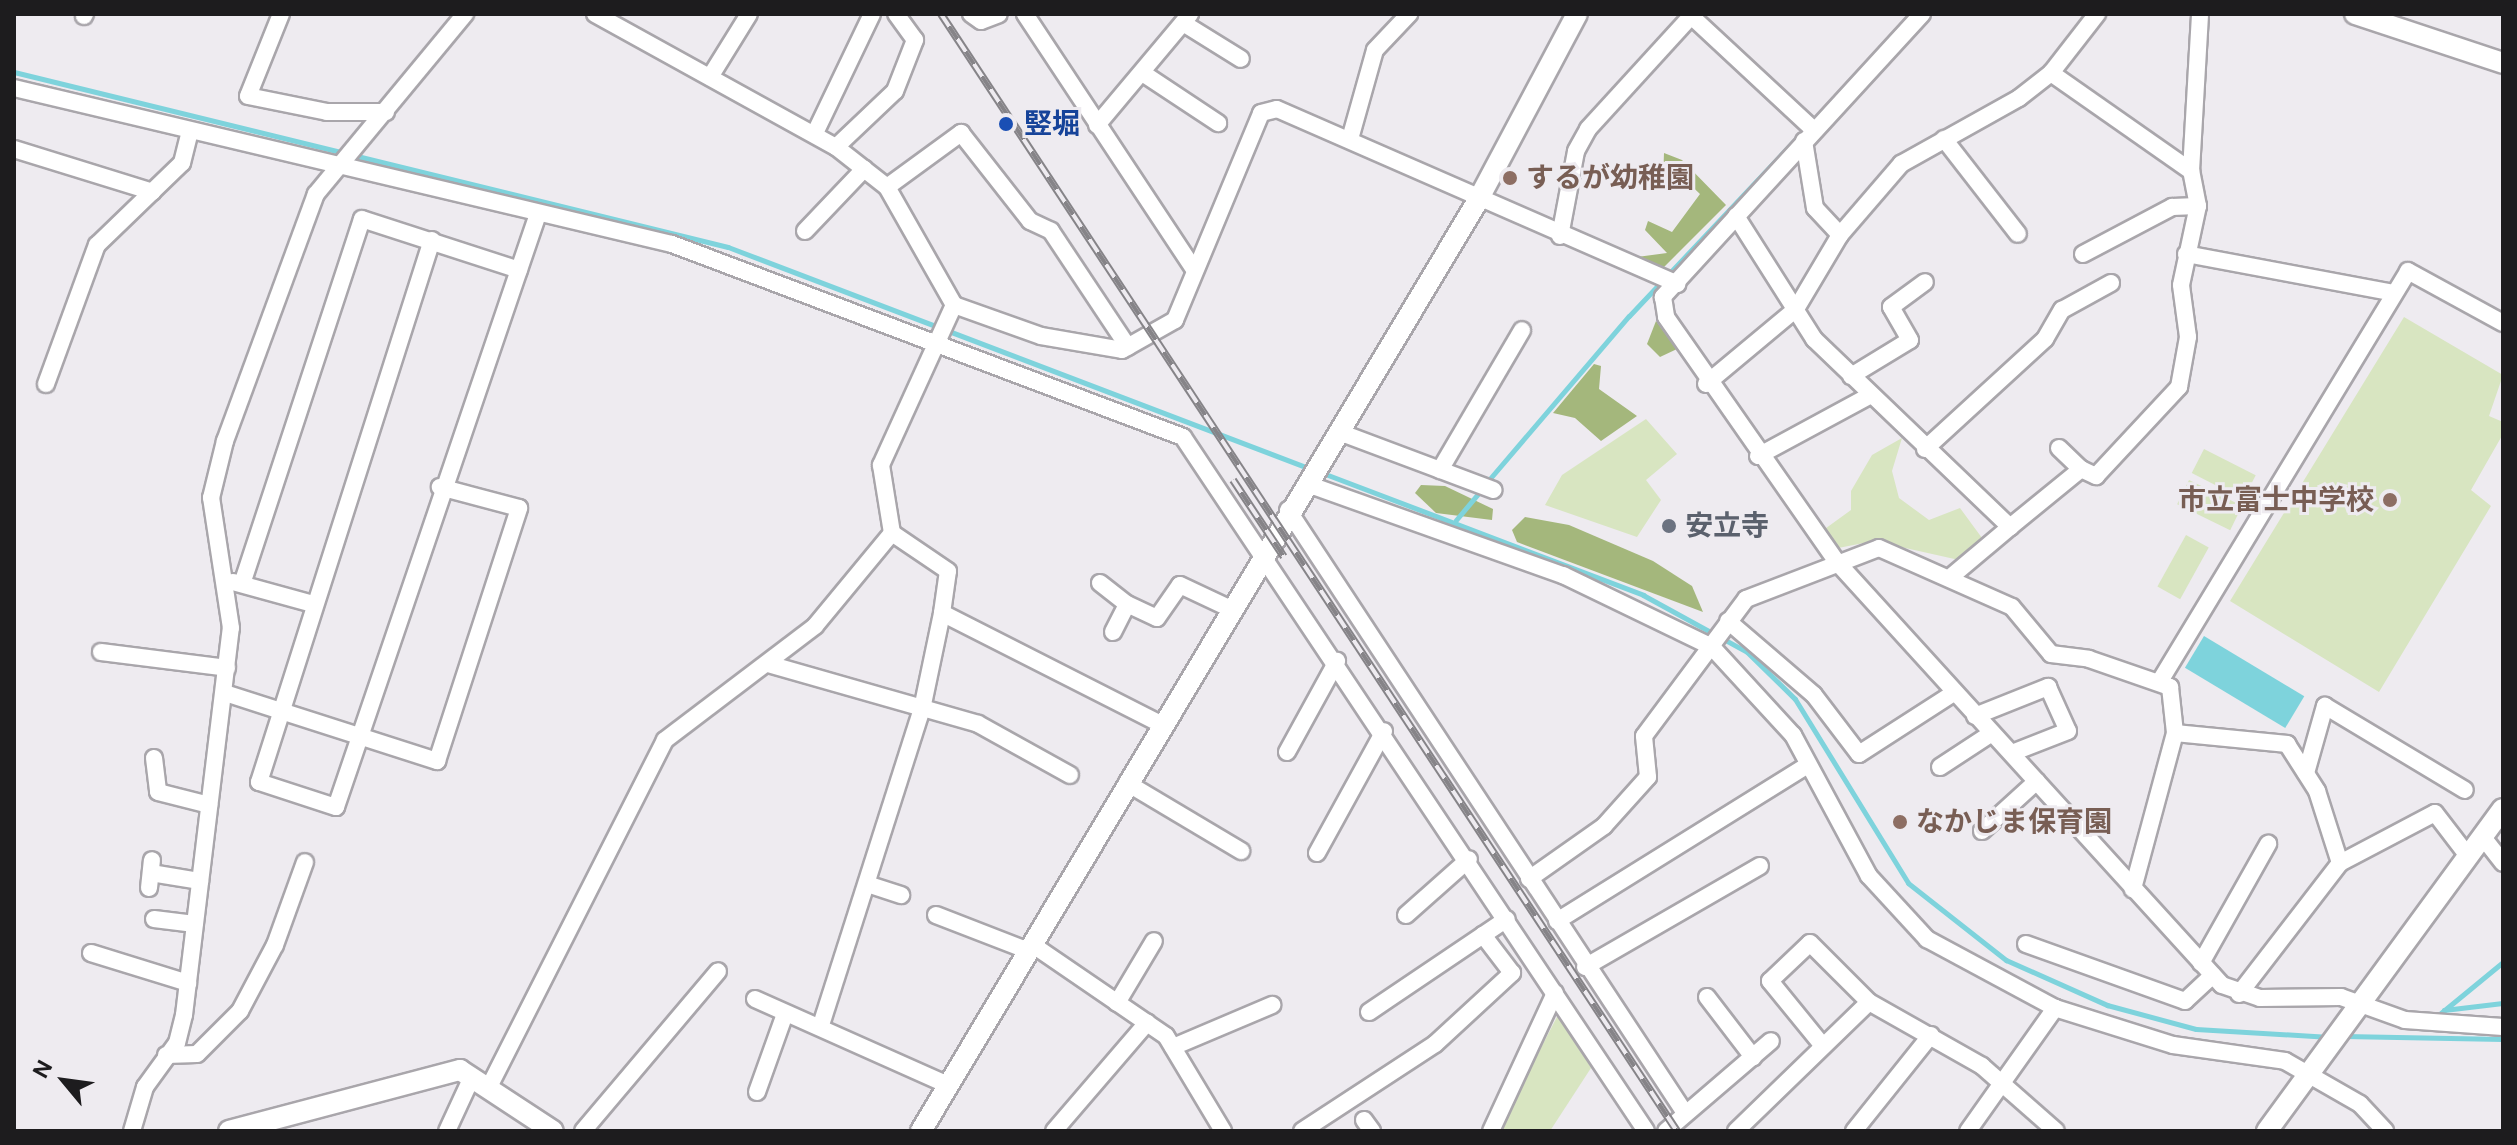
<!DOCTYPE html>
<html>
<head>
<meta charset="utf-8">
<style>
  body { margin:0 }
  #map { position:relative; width:2517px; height:1145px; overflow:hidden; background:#eeebf0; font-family:"DM Sans","Noto Sans JP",sans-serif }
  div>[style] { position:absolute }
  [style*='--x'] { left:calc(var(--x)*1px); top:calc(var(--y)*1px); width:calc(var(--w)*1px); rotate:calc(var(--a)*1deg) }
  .green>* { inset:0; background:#d8e5c1; transform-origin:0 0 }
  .forest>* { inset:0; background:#a4b77c }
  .water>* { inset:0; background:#7ed3dc; transform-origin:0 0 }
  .stream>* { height:5px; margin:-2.5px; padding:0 2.5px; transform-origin:2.5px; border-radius:2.5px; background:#7ed3dc }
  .roads { filter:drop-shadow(2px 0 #a9a6ab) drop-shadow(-2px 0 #a9a6ab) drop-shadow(0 2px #a9a6ab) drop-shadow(0 -2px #a9a6ab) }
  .minor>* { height:16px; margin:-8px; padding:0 8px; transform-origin:8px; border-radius:8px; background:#fff }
  .tertiary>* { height:20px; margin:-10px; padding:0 10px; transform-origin:10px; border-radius:10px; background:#fff }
  .rail>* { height:8px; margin-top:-4px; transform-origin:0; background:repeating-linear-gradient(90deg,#eeebf0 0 15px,#868488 0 30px); box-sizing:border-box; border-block:2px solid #868488 }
  .dots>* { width:22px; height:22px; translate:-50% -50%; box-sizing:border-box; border:4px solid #eeebf0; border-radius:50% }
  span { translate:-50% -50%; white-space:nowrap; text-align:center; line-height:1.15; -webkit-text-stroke:6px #eeebf0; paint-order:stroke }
  .transit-label { font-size:28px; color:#164399; font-weight:700 }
  .left { translate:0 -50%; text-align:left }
  .education-label { font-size:28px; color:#785e54; font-weight:700 }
  .right { translate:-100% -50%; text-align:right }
  .worship-label { font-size:28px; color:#5b616d; font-weight:700 }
  .frame { position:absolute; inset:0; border:16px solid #1d1c1e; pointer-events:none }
  .north { position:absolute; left:24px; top:1041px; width:80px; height:80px; -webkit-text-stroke:6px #eeebf0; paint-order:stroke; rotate:299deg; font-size:22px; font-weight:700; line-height:32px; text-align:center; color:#1d1c1e }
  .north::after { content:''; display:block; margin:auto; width:28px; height:36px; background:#1d1c1e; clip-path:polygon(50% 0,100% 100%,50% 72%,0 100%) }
</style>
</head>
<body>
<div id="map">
  <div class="green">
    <i style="clip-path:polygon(2404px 317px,2503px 375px,2489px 416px,2503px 422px,2503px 434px,2471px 490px,2491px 506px,2379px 692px,2230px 601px)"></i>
    <i style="clip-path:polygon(1646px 419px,1677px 454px,1646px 480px,1661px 500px,1637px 537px,1545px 505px,1562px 475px)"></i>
    <i style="clip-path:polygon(1902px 438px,1892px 471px,1899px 498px,1929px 520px,1960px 508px,1982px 538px,1959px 560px,1874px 541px,1833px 549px,1822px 531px,1851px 510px,1851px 491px,1872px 455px)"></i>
    <i style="left:2204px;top:449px;width:58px;height:27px;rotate:27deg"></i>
    <i style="left:2189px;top:480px;width:59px;height:27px;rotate:26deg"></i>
    <i style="left:2186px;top:535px;width:26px;height:59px;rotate:29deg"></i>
    <i style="clip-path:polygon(1560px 1011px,1591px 1068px,1550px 1131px,1498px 1131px)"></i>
  </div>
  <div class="forest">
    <i style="clip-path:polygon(1664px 153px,1682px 160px,1726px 205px,1662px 269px,1637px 257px,1667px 253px,1645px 230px,1648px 221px,1672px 232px,1700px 194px,1682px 177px,1670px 186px,1663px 180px)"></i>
    <i style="clip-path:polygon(1656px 321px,1677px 349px,1660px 357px,1647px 344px)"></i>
    <i style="clip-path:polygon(1594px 364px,1601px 366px,1599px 389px,1637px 416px,1601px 441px,1575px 418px,1553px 413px)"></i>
    <i style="clip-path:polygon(1421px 485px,1445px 486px,1493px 509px,1492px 520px,1436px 513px,1415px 493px)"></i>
    <i style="clip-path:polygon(1525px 517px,1569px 525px,1653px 561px,1692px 586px,1703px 612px,1517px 542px,1512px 530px)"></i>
  </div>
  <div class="water">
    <i style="left:2204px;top:636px;width:117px;height:37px;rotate:31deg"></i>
  </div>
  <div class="stream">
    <i style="--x:14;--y:72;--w:735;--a:13.77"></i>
    <i style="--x:728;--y:247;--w:624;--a:20.85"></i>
    <i style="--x:1320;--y:472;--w:346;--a:20.8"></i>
    <i style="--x:1643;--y:595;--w:119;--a:28.7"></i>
    <i style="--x:1747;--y:652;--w:67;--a:44.4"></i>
    <i style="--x:1795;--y:699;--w:216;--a:58.4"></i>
    <i style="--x:1908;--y:883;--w:125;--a:38.2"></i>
    <i style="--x:2006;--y:960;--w:111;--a:24"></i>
    <i style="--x:2107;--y:1005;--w:92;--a:15.1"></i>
    <i style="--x:2196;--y:1029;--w:134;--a:3.4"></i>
    <i style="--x:1487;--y:482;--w:218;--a:-49.5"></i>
    <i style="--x:1629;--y:316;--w:260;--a:-46.7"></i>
    <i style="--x:1456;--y:520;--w:39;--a:-50"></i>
    <i style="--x:2444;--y:1010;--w:59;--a:-6.8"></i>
    <i style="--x:2436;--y:1017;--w:87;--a:-39.4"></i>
    <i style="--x:2344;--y:1036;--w:159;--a:1.1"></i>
  </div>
  <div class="roads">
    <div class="minor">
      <i style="--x:281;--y:14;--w:88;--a:111.9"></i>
      <i style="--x:248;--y:96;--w:81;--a:11.4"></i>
      <i style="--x:327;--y:112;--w:59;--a:0"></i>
      <i style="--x:595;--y:14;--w:275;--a:28.9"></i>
      <i style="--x:836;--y:147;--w:65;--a:38.1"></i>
      <i style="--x:887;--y:187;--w:136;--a:60.4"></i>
      <i style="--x:954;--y:305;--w:92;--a:19.6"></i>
      <i style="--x:1041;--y:336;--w:82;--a:9.8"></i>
      <i style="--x:1122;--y:350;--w:61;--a:-29.5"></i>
      <i style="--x:1175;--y:320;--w:224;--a:-67.4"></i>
      <i style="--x:1261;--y:113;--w:16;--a:-14"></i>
      <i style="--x:1277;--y:109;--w:437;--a:23.6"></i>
      <i style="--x:971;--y:14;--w:12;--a:35"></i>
      <i style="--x:981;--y:21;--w:19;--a:-21"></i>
      <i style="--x:1025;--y:14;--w:305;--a:56.5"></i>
      <i style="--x:1689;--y:14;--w:171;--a:42.9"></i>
      <i style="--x:1922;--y:14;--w:384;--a:132.5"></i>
      <i style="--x:1663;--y:297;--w:20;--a:81"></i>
      <i style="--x:1666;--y:317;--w:297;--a:55.1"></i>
      <i style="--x:1836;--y:561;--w:573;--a:47.69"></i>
      <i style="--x:2222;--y:985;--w:40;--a:18.9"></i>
      <i style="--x:2260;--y:998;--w:81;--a:-0.7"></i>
      <i style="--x:2341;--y:997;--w:68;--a:19.8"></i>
      <i style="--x:2405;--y:1020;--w:98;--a:4.1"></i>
      <i style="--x:84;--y:16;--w:2;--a:-63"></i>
      <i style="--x:1183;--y:23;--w:68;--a:31.8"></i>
      <i style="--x:2051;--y:73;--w:171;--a:35"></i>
      <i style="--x:1144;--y:74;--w:89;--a:33.5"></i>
      <i style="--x:710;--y:77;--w:74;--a:-58.2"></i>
      <i style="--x:14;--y:88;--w:676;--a:13.34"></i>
      <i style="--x:672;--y:244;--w:546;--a:20.69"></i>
      <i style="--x:1183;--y:437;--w:834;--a:56.29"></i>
      <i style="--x:1097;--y:125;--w:145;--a:-50"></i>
      <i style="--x:815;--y:133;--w:132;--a:-64.4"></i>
      <i style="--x:1350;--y:139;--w:92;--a:-74.3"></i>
      <i style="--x:1375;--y:50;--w:50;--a:-46.6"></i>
      <i style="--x:1944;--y:139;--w:120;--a:52.1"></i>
      <i style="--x:1804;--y:141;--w:68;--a:80.7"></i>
      <i style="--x:1815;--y:208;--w:37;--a:47"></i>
      <i style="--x:836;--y:147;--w:81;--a:-43.5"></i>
      <i style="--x:895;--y:91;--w:55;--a:-68.6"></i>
      <i style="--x:915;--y:40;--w:32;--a:-126"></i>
      <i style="--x:14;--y:149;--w:145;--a:17.2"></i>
      <i style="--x:887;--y:187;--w:92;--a:-36.1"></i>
      <i style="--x:961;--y:133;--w:112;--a:51.9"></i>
      <i style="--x:1030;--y:221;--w:23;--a:25"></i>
      <i style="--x:1051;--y:231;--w:139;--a:56.4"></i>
      <i style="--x:1736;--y:216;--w:146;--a:57.6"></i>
      <i style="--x:1814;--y:339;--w:272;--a:43.8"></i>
      <i style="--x:2010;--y:527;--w:92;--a:-39.2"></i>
      <i style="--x:2081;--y:469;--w:17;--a:25"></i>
      <i style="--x:2096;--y:476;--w:122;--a:-47"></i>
      <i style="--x:2179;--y:387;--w:51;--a:-79.8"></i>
      <i style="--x:2188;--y:337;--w:52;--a:-97.7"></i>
      <i style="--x:2181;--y:285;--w:81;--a:-77.9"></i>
      <i style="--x:2198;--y:206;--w:36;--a:-101"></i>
      <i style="--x:2191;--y:171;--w:157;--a:-86.7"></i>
      <i style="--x:805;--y:231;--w:86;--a:-46.4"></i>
      <i style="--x:1560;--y:236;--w:86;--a:-79.3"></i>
      <i style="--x:1576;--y:151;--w:25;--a:-61"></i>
      <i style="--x:1588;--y:129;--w:156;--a:-47.6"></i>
      <i style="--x:432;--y:240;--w:569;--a:107.7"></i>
      <i style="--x:259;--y:782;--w:81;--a:18"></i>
      <i style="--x:336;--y:807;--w:626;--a:-71.19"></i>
      <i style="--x:2083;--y:254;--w:101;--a:-27.8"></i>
      <i style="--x:2172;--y:207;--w:26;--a:-2"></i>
      <i style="--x:2186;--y:254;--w:212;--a:10.6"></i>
      <i style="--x:1851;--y:376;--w:69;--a:-31.4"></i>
      <i style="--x:1910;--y:340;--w:38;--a:-120"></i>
      <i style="--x:1891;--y:307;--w:42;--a:-36.3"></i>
      <i style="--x:46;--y:384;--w:148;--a:-69.9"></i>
      <i style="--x:97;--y:245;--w:118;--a:-44"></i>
      <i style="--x:182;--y:163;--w:32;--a:-76"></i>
      <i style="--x:1706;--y:384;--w:117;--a:-39.8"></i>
      <i style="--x:1796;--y:309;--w:86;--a:-59.3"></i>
      <i style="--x:1840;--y:235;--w:94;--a:-49.3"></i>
      <i style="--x:1901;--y:164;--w:135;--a:-29.2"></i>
      <i style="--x:2019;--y:98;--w:41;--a:-38"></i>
      <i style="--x:2051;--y:73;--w:75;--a:-52.1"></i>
      <i style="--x:1339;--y:432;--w:165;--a:20.6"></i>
      <i style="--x:2059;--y:448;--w:30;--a:44"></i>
      <i style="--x:1925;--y:449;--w:163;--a:-42.5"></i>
      <i style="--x:2045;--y:339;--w:34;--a:-60"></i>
      <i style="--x:2062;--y:310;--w:56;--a:-28.9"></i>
      <i style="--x:1758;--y:456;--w:128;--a:-28.4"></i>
      <i style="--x:1440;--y:470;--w:162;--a:-59.6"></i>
      <i style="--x:1307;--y:484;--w:272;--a:19.6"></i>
      <i style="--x:1563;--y:575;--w:165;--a:25.8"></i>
      <i style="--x:1712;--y:647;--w:120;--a:47.4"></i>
      <i style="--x:1793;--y:735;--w:160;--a:61.7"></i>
      <i style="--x:1869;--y:876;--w:86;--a:47.4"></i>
      <i style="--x:1927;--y:939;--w:145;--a:28.3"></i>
      <i style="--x:2055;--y:1008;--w:124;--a:17.4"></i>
      <i style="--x:2173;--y:1045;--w:113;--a:8.1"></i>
      <i style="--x:2285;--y:1061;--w:86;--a:29.8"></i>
      <i style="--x:2360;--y:1104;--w:37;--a:47"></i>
      <i style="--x:1288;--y:510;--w:722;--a:56.64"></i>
      <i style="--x:1953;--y:575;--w:75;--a:-40.1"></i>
      <i style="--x:233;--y:582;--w:83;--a:15.4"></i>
      <i style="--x:1100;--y:583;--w:34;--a:38"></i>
      <i style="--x:242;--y:584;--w:384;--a:-71.8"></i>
      <i style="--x:362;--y:219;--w:165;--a:18"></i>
      <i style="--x:942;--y:613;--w:246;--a:26.9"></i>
      <i style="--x:1728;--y:621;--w:113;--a:40.7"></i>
      <i style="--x:1814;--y:695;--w:74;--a:52.7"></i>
      <i style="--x:1859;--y:754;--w:111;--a:-32.8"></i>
      <i style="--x:1113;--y:632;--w:31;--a:-63"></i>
      <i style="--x:1127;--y:604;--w:33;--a:25"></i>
      <i style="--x:1157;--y:618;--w:40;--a:-55.1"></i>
      <i style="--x:1180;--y:585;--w:54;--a:25.1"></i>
      <i style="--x:101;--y:652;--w:127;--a:7.2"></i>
      <i style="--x:768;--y:664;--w:218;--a:15.9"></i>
      <i style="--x:978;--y:724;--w:105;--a:29"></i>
      <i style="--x:2160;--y:681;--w:479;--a:-58.8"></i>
      <i style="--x:2408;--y:271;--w:108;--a:28.7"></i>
      <i style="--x:225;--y:693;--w:223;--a:17.8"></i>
      <i style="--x:437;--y:761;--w:266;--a:-72"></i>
      <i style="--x:519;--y:508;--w:82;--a:-165.1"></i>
      <i style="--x:1975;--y:716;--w:79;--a:-21.7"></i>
      <i style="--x:2048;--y:687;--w:48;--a:65.6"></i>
      <i style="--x:2068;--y:731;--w:60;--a:158.6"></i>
      <i style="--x:2175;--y:733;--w:113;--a:5.6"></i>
      <i style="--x:2287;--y:744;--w:56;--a:57.4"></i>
      <i style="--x:2317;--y:791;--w:76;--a:72.3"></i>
      <i style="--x:1287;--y:752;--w:104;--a:-61.2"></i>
      <i style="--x:154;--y:758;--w:34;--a:83"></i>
      <i style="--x:158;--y:792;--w:53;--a:14.3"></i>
      <i style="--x:1940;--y:767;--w:62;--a:-33.2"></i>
      <i style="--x:2306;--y:773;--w:70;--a:-74.2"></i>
      <i style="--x:2325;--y:706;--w:163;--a:31"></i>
      <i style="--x:1127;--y:783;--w:133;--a:30.8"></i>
      <i style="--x:1982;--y:831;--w:74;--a:-42.3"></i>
      <i style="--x:2482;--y:836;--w:34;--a:52"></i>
      <i style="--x:1317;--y:853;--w:139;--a:-61.2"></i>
      <i style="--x:151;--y:873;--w:50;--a:9.3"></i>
      <i style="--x:1529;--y:879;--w:92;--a:-35.2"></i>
      <i style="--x:1604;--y:826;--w:66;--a:-48.1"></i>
      <i style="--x:1648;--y:777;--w:41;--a:-95.6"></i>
      <i style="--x:1644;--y:736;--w:171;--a:-53.3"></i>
      <i style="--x:1746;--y:599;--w:142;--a:-21"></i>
      <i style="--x:1879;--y:548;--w:145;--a:23.9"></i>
      <i style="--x:2012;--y:607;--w:61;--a:50.3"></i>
      <i style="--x:2051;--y:654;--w:38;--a:7"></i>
      <i style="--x:2089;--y:659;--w:86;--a:19.1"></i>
      <i style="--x:2170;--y:687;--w:46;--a:83.8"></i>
      <i style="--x:2175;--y:733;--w:162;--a:105.1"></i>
      <i style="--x:867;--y:884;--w:36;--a:18"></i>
      <i style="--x:149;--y:888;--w:28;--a:-84"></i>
      <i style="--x:936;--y:915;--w:100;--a:21.2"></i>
      <i style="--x:1406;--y:915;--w:84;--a:-41.6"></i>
      <i style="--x:154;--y:919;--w:41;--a:7"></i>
      <i style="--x:1557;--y:921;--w:293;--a:-31.9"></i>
      <i style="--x:2026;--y:944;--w:169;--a:19.7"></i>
      <i style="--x:2185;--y:1001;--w:38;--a:-43"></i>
      <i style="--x:1033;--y:945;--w:161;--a:34.4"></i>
      <i style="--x:1166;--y:1036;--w:111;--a:59"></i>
      <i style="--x:91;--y:953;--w:102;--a:17.2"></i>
      <i style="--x:2201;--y:963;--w:137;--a:-60.6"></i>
      <i style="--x:1585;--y:967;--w:202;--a:-30"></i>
      <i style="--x:2239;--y:994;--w:165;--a:-52.4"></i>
      <i style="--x:2340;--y:863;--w:107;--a:-27.8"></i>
      <i style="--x:2435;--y:813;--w:54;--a:52.5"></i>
      <i style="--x:1707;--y:997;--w:76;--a:52.5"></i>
      <i style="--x:755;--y:999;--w:211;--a:24"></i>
      <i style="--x:1117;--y:1003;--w:72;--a:-59.2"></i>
      <i style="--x:1369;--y:1012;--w:166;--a:-34"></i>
      <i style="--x:821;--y:1025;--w:332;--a:-72.3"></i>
      <i style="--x:922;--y:709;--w:98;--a:-78.2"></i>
      <i style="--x:942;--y:613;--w:42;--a:-81.9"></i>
      <i style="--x:948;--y:571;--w:68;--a:-145.8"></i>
      <i style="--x:1823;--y:1046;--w:84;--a:-129.2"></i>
      <i style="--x:1770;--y:981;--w:55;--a:-43.5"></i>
      <i style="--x:1810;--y:943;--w:83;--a:45"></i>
      <i style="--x:1869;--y:1002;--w:130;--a:29.5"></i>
      <i style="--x:1982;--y:1066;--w:98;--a:41.3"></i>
      <i style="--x:1173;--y:1047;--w:108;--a:-23"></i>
      <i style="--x:166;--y:1055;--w:31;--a:-2"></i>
      <i style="--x:197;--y:1054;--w:61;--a:-45"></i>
      <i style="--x:240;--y:1011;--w:75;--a:-62.1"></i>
      <i style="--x:275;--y:945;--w:88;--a:-70.1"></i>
      <i style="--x:489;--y:1087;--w:389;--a:-63.1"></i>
      <i style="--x:665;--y:740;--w:188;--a:-37.2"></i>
      <i style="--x:815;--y:626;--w:121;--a:-50.4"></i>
      <i style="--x:892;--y:533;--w:69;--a:-99.2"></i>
      <i style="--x:881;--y:465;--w:176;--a:-65.5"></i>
      <i style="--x:757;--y:1092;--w:83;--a:-70.3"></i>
      <i style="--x:1364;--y:1120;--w:14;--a:54"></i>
      <i style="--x:132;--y:1131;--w:46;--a:-73.5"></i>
      <i style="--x:145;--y:1087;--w:54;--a:-54"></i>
      <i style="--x:177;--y:1043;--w:29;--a:-76"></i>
      <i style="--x:184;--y:1015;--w:390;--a:-83.1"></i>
      <i style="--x:231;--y:628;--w:132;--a:-98.7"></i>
      <i style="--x:211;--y:498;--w:59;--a:-76.2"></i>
      <i style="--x:225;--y:441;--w:263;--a:-69.8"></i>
      <i style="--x:316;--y:194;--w:234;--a:-50.4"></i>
      <i style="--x:447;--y:1131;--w:60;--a:-65.2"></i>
      <i style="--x:583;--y:1131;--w:209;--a:-49.8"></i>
      <i style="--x:1054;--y:1131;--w:143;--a:-49.3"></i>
      <i style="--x:1302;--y:1131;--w:159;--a:-33.2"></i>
      <i style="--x:1435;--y:1044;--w:105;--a:-42.7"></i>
      <i style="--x:1512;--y:973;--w:48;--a:-127.3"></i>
      <i style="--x:1491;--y:1131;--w:152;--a:-65.1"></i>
      <i style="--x:1666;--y:1131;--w:138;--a:-40.6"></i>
      <i style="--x:1736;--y:1131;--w:185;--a:-44.1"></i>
      <i style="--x:1854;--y:1131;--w:123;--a:-51.3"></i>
      <i style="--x:1968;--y:1131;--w:151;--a:-54.7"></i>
    </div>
    <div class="tertiary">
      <i style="--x:2355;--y:14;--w:156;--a:18.3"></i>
      <i style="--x:229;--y:1131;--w:239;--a:-14.8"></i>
      <i style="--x:460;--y:1070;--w:111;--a:33.3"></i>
      <i style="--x:921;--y:1131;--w:1083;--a:-59.1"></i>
      <i style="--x:1477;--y:202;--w:213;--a:-62"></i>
      <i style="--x:2267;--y:1131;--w:399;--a:-53.8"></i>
    </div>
  </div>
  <div class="rail">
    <i style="--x:941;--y:14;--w:1338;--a:56.62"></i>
    <i style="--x:1233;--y:480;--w:92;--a:56.5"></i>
  </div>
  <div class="dots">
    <i style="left:1006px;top:124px;background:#1a4fb4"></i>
    <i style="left:1510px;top:178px;background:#8d6e63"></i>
    <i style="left:2390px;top:500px;background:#8d6e63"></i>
    <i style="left:1669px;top:526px;background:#6b7280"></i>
    <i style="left:1900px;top:822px;background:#8d6e63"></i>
  </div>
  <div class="transit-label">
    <span class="left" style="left:1024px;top:124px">竪堀</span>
  </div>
  <div class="education-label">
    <span class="left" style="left:1526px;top:178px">するが幼稚園</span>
    <span class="right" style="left:2374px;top:500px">市立富士中学校</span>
    <span class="left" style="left:1916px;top:822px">なかじま保育園</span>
  </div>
  <div class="worship-label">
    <span class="left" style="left:1685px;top:526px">安立寺</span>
  </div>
  <div class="frame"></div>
  <div class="north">N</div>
</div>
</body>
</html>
